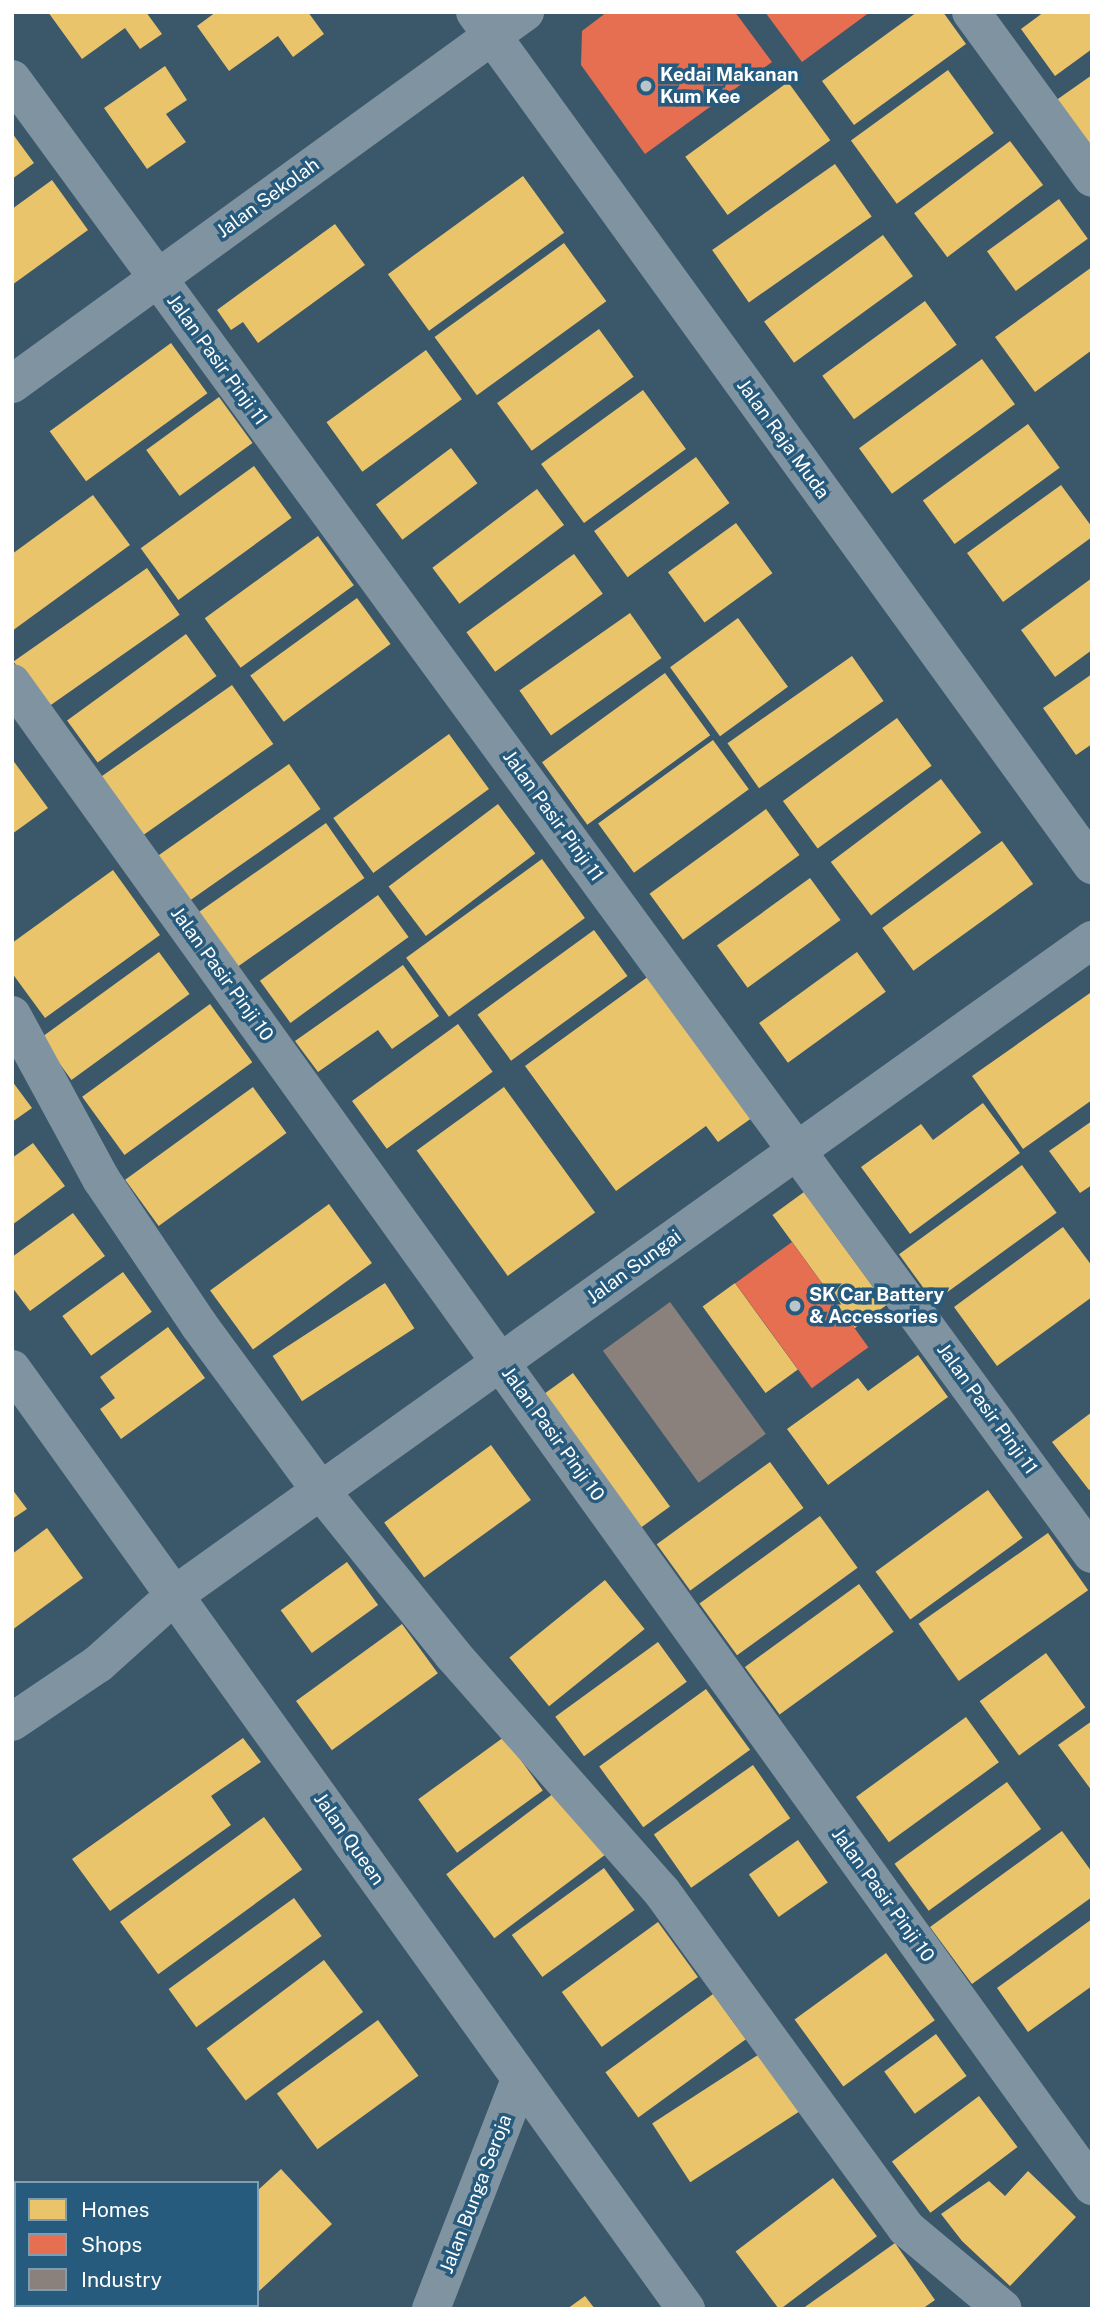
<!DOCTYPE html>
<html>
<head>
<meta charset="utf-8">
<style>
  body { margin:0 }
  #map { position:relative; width:1104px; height:2321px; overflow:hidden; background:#3b576a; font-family:"Public Sans",sans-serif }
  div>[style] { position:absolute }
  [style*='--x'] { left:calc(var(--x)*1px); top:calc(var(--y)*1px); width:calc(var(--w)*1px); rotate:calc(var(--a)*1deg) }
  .homes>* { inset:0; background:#e9c46a; transform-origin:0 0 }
  .shops>* { inset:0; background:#e76f51; transform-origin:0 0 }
  .industry>* { inset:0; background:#8a817c; transform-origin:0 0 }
  .minor>* { height:38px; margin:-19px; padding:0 19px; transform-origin:19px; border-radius:19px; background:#8093a1 }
  .dots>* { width:19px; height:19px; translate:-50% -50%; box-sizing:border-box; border:4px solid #275b7e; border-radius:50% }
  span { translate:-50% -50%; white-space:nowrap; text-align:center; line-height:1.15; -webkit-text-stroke:7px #275b7e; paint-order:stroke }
  .poi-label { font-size:19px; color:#fff; font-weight:700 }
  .left { translate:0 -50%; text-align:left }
  .street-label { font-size:19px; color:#fff }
  .frame { position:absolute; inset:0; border:14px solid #fff; pointer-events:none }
  .legend { position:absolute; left:14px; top:2181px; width:245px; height:126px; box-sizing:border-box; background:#275b7e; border:2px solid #7d9db2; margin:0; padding:9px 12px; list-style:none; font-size:21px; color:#fff }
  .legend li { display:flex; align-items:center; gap:14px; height:35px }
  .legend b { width:35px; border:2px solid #7d9db2 }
</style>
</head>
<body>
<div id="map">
  <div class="homes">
    <i style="clip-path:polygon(48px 12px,146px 12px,162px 34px,140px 49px,125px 28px,82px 59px)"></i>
    <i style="clip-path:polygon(216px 12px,308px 12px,324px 34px,293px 57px,278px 36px,229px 71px,197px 26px)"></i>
    <i style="clip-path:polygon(917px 12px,943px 12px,966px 44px,854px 125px,822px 81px)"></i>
    <i style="clip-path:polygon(1044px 12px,1092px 12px,1092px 49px,1055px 76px,1021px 29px)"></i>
    <i style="clip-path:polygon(165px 66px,187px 100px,166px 114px,186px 142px,147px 169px,104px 108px)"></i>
    <i style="left:948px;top:70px;width:78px;height:120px;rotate:54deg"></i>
    <i style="clip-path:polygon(1092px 75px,1092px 146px,1055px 101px)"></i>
    <i style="left:788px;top:82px;width:72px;height:127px;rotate:54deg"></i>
    <i style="clip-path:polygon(12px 133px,34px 163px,12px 179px)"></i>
    <i style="left:1010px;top:141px;width:55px;height:120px;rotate:53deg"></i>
    <i style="left:835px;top:164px;width:64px;height:150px;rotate:55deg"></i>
    <i style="left:523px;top:176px;width:70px;height:167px;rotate:54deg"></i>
    <i style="clip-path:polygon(52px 180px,88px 230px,12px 285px,12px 209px)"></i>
    <i style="left:1059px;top:199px;width:49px;height:89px;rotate:54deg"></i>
    <i style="clip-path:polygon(335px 224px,365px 265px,258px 343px,243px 322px,231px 330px,217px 310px)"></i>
    <i style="left:883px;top:235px;width:51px;height:147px;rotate:54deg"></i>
    <i style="left:564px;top:243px;width:72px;height:160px;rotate:54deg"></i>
    <i style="clip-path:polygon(1092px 267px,1092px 350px,1035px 392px,995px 337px)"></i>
    <i style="left:925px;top:301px;width:54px;height:127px;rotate:54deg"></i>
    <i style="left:599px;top:329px;width:59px;height:126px;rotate:54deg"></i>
    <i style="left:171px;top:343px;width:62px;height:150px;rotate:54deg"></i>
    <i style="left:426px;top:350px;width:61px;height:123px;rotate:54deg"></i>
    <i style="left:982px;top:359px;width:56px;height:152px;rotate:54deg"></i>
    <i style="left:643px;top:390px;width:73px;height:126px;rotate:54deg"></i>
    <i style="left:219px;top:397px;width:57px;height:90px;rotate:54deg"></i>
    <i style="left:1028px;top:424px;width:54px;height:130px;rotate:54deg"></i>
    <i style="left:451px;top:448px;width:44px;height:94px;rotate:53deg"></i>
    <i style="left:696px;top:457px;width:57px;height:126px;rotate:54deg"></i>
    <i style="left:254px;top:466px;width:64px;height:140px;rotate:54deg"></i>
    <i style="clip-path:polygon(1061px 485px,1092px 527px,1092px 537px,1003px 602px,967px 553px)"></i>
    <i style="left:537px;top:489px;width:45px;height:131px;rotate:53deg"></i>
    <i style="clip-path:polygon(93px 495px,130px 545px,12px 631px,12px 554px)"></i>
    <i style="left:736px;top:523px;width:62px;height:84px;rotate:54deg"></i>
    <i style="left:318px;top:536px;width:61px;height:140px;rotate:54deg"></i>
    <i style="left:574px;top:554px;width:49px;height:133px;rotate:54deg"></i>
    <i style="left:147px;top:568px;width:57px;height:163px;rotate:55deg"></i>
    <i style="clip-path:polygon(1092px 578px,1092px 650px,1055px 677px,1021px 630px)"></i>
    <i style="left:357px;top:598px;width:57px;height:132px;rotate:54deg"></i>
    <i style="left:630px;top:613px;width:55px;height:135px;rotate:55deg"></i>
    <i style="left:738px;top:618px;width:85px;height:84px;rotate:54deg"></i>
    <i style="left:186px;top:634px;width:52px;height:147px;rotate:54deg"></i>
    <i style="left:852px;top:656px;width:55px;height:152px;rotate:55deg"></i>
    <i style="left:665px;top:673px;width:77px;height:152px;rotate:54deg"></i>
    <i style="clip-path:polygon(1092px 674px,1092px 744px,1076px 755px,1043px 708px)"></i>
    <i style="left:232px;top:685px;width:72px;height:163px;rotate:55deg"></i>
    <i style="left:897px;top:718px;width:59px;height:141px;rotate:54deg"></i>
    <i style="left:449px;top:734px;width:68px;height:143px;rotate:54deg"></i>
    <i style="left:713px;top:740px;width:61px;height:142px;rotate:54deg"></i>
    <i style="clip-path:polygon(12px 759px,48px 808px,12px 834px)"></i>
    <i style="left:289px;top:764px;width:55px;height:163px;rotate:55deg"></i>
    <i style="left:941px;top:779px;width:67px;height:138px;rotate:53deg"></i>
    <i style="left:498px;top:804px;width:62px;height:137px;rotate:53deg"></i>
    <i style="left:766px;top:809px;width:57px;height:144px;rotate:54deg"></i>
    <i style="left:326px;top:823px;width:67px;height:160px;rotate:55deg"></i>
    <i style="left:1002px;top:841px;width:53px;height:148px;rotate:54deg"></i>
    <i style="left:542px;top:859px;width:73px;height:168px;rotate:54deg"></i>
    <i style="clip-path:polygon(113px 870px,160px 935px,45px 1018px,12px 973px,12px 943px)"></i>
    <i style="left:810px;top:878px;width:52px;height:115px;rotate:54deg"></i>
    <i style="left:378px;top:895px;width:52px;height:146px;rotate:54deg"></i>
    <i style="left:594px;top:930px;width:57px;height:144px;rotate:54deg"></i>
    <i style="left:159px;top:952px;width:52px;height:146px;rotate:54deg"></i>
    <i style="left:857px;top:952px;width:49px;height:121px;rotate:54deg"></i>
    <i style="clip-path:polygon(403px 965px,439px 1016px,392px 1049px,378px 1030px,318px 1072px,295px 1041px)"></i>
    <i style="clip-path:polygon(653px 973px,756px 1115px,718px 1142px,706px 1126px,616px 1191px,525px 1066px)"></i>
    <i style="clip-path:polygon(1090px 993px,1092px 1100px,1023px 1149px,972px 1076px)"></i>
    <i style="left:210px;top:1004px;width:72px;height:158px;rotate:54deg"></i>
    <i style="left:458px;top:1024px;width:59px;height:131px;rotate:54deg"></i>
    <i style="clip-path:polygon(12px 1081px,32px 1108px,12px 1122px)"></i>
    <i style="left:253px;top:1087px;width:57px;height:158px;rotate:54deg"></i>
    <i style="left:504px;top:1087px;width:155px;height:108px;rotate:54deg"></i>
    <i style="clip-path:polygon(983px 1103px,1020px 1153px,910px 1234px,861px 1167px,921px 1124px,933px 1140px)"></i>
    <i style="clip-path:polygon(1092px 1121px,1092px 1185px,1080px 1193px,1049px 1151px)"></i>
    <i style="clip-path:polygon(33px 1143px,65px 1186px,12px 1225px,12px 1158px)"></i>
    <i style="left:1022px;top:1165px;width:59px;height:152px;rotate:54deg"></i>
    <i style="left:804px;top:1192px;width:140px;height:39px;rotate:54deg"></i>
    <i style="left:329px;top:1204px;width:73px;height:147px;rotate:54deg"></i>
    <i style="clip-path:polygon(73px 1213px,105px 1256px,30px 1311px,12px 1287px,12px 1257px)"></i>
    <i style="clip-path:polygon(1063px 1227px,1092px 1266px,1092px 1297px,997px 1366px,954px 1307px)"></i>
    <i style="left:123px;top:1272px;width:49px;height:75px;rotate:54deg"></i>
    <i style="left:385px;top:1283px;width:54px;height:134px;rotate:57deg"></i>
    <i style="left:735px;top:1283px;width:107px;height:40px;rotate:54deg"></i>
    <i style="clip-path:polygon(168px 1327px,205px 1378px,121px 1439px,100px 1409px,115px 1398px,100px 1377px)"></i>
    <i style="clip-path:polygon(918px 1355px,948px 1397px,828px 1485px,787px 1429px,858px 1378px,868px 1391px)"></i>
    <i style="left:573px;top:1373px;width:165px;height:38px;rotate:54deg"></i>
    <i style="clip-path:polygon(1092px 1412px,1092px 1488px,1089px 1490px,1052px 1442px)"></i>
    <i style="left:491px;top:1445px;width:68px;height:132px;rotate:54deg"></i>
    <i style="left:770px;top:1462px;width:57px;height:140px;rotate:54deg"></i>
    <i style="clip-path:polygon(12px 1489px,27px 1509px,12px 1519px)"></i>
    <i style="left:988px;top:1490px;width:59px;height:139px;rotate:54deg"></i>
    <i style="left:820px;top:1516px;width:64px;height:149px;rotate:54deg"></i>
    <i style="clip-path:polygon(47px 1528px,83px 1578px,12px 1630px,12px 1554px)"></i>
    <i style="left:1048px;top:1533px;width:70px;height:158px;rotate:55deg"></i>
    <i style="left:347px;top:1562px;width:53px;height:82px;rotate:54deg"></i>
    <i style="left:605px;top:1580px;width:63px;height:123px;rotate:51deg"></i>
    <i style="left:859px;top:1584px;width:59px;height:141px;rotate:54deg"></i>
    <i style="left:402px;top:1624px;width:61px;height:131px;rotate:54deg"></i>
    <i style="left:658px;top:1642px;width:49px;height:127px;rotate:54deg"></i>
    <i style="left:1046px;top:1653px;width:67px;height:82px;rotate:54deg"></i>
    <i style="left:706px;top:1689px;width:75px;height:132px;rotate:54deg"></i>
    <i style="left:966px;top:1717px;width:56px;height:136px;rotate:54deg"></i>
    <i style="clip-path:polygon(1092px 1721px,1092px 1791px,1058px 1745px)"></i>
    <i style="left:504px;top:1737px;width:66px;height:106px;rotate:54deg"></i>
    <i style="clip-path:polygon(243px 1738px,261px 1762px,211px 1796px,231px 1825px,110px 1911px,72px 1859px)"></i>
    <i style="left:753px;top:1765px;width:65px;height:121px;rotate:55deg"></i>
    <i style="left:1007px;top:1782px;width:58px;height:139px;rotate:54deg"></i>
    <i style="left:558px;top:1790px;width:80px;height:140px;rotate:53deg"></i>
    <i style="left:264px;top:1817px;width:65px;height:178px;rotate:54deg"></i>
    <i style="clip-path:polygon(1062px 1831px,1092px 1872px,1092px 1897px,972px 1984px,930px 1927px)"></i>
    <i style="left:798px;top:1840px;width:52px;height:60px;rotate:55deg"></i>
    <i style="left:604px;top:1868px;width:52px;height:114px;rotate:54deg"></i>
    <i style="left:294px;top:1898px;width:47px;height:155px;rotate:54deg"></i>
    <i style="clip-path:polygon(1092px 1919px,1092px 1986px,1028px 2032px,997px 1988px)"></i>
    <i style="left:658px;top:1922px;width:68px;height:119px;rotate:54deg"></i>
    <i style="left:886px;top:1953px;width:83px;height:113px;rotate:54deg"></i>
    <i style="left:324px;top:1960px;width:65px;height:147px;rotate:53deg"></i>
    <i style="left:713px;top:1994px;width:56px;height:133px;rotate:54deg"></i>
    <i style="left:378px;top:2020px;width:69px;height:125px;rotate:54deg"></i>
    <i style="left:936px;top:2034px;width:52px;height:64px;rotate:54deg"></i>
    <i style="left:767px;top:2049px;width:70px;height:137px;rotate:57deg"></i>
    <i style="left:979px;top:2096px;width:64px;height:109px;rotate:53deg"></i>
    <i style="clip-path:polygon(281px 2169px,332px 2224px,257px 2293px,257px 2191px)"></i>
    <i style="clip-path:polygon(1028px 2171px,1076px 2217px,1010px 2286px,962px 2241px,941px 2214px,989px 2181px,1005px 2196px)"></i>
    <i style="left:833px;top:2178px;width:73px;height:122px;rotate:53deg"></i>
    <i style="clip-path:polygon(895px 2243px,935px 2300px,922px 2309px,802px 2309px)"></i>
    <i style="clip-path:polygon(585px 2296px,595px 2309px,567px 2309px)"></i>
  </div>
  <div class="shops">
    <i style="clip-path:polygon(607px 12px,735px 12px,772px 62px,645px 154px,581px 65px,582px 31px)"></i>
    <i style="clip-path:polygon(765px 12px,870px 12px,802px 62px)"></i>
    <i style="left:792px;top:1242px;width:130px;height:70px;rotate:54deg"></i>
  </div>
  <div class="industry">
    <i style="left:670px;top:1302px;width:163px;height:83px;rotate:54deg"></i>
  </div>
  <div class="minor">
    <i style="--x:475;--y:12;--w:1053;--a:54.12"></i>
    <i style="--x:971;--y:12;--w:205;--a:53.9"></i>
    <i style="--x:12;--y:79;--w:1828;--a:53.79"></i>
    <i style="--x:12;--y:384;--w:634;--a:-35.95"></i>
    <i style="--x:12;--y:683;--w:1851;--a:54.3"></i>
    <i style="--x:12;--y:1015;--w:187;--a:61.5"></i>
    <i style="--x:101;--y:1179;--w:176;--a:56.1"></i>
    <i style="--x:199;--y:1325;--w:205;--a:53.7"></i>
    <i style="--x:320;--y:1490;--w:212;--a:51.1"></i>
    <i style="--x:453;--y:1655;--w:316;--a:48.6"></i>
    <i style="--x:662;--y:1892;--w:415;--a:54"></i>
    <i style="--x:906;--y:2228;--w:126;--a:39.9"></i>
    <i style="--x:12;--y:1369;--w:1157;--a:54.36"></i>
    <i style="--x:12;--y:1722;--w:104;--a:-34"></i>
    <i style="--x:98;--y:1664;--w:105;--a:-41.9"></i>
    <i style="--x:176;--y:1594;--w:1126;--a:-35.53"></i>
    <i style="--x:12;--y:2209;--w:5;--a:37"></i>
    <i style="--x:12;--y:2244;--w:4;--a:-14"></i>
    <i style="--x:106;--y:2305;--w:5;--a:53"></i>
    <i style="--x:431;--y:2309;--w:247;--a:-68.8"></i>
  </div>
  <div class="dots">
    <i style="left:646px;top:86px;background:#bac4cb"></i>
    <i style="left:795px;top:1306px;background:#bac4cb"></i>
  </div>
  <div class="poi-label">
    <span class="left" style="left:660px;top:86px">Kedai Makanan<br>Kum Kee</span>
    <span class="left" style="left:809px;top:1306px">SK Car Battery<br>&amp; Accessories</span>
  </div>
  <div class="street-label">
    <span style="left:268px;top:198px;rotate:-36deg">Jalan Sekolah</span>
    <span style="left:217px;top:360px;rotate:54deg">Jalan Pasir Pinji 11</span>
    <span style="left:783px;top:439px;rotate:54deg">Jalan Raja Muda</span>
    <span style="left:553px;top:816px;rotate:54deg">Jalan Pasir Pinji 11</span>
    <span style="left:222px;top:974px;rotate:54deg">Jalan Pasir Pinji 10</span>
    <span style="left:634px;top:1267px;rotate:-36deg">Jalan Sungai</span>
    <span style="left:987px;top:1409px;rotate:54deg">Jalan Pasir Pinji 11</span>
    <span style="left:553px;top:1434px;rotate:54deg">Jalan Pasir Pinji 10</span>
    <span style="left:349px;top:1839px;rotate:55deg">Jalan Queen</span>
    <span style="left:883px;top:1895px;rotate:54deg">Jalan Pasir Pinji 10</span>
    <span style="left:476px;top:2194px;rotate:-69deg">Jalan Bunga Seroja</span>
  </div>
  <div class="frame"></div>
  <ul class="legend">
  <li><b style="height:19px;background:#e9c46a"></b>Homes</li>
  <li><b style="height:19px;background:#e76f51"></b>Shops</li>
  <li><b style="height:19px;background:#8a817c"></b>Industry</li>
  </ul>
</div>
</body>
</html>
